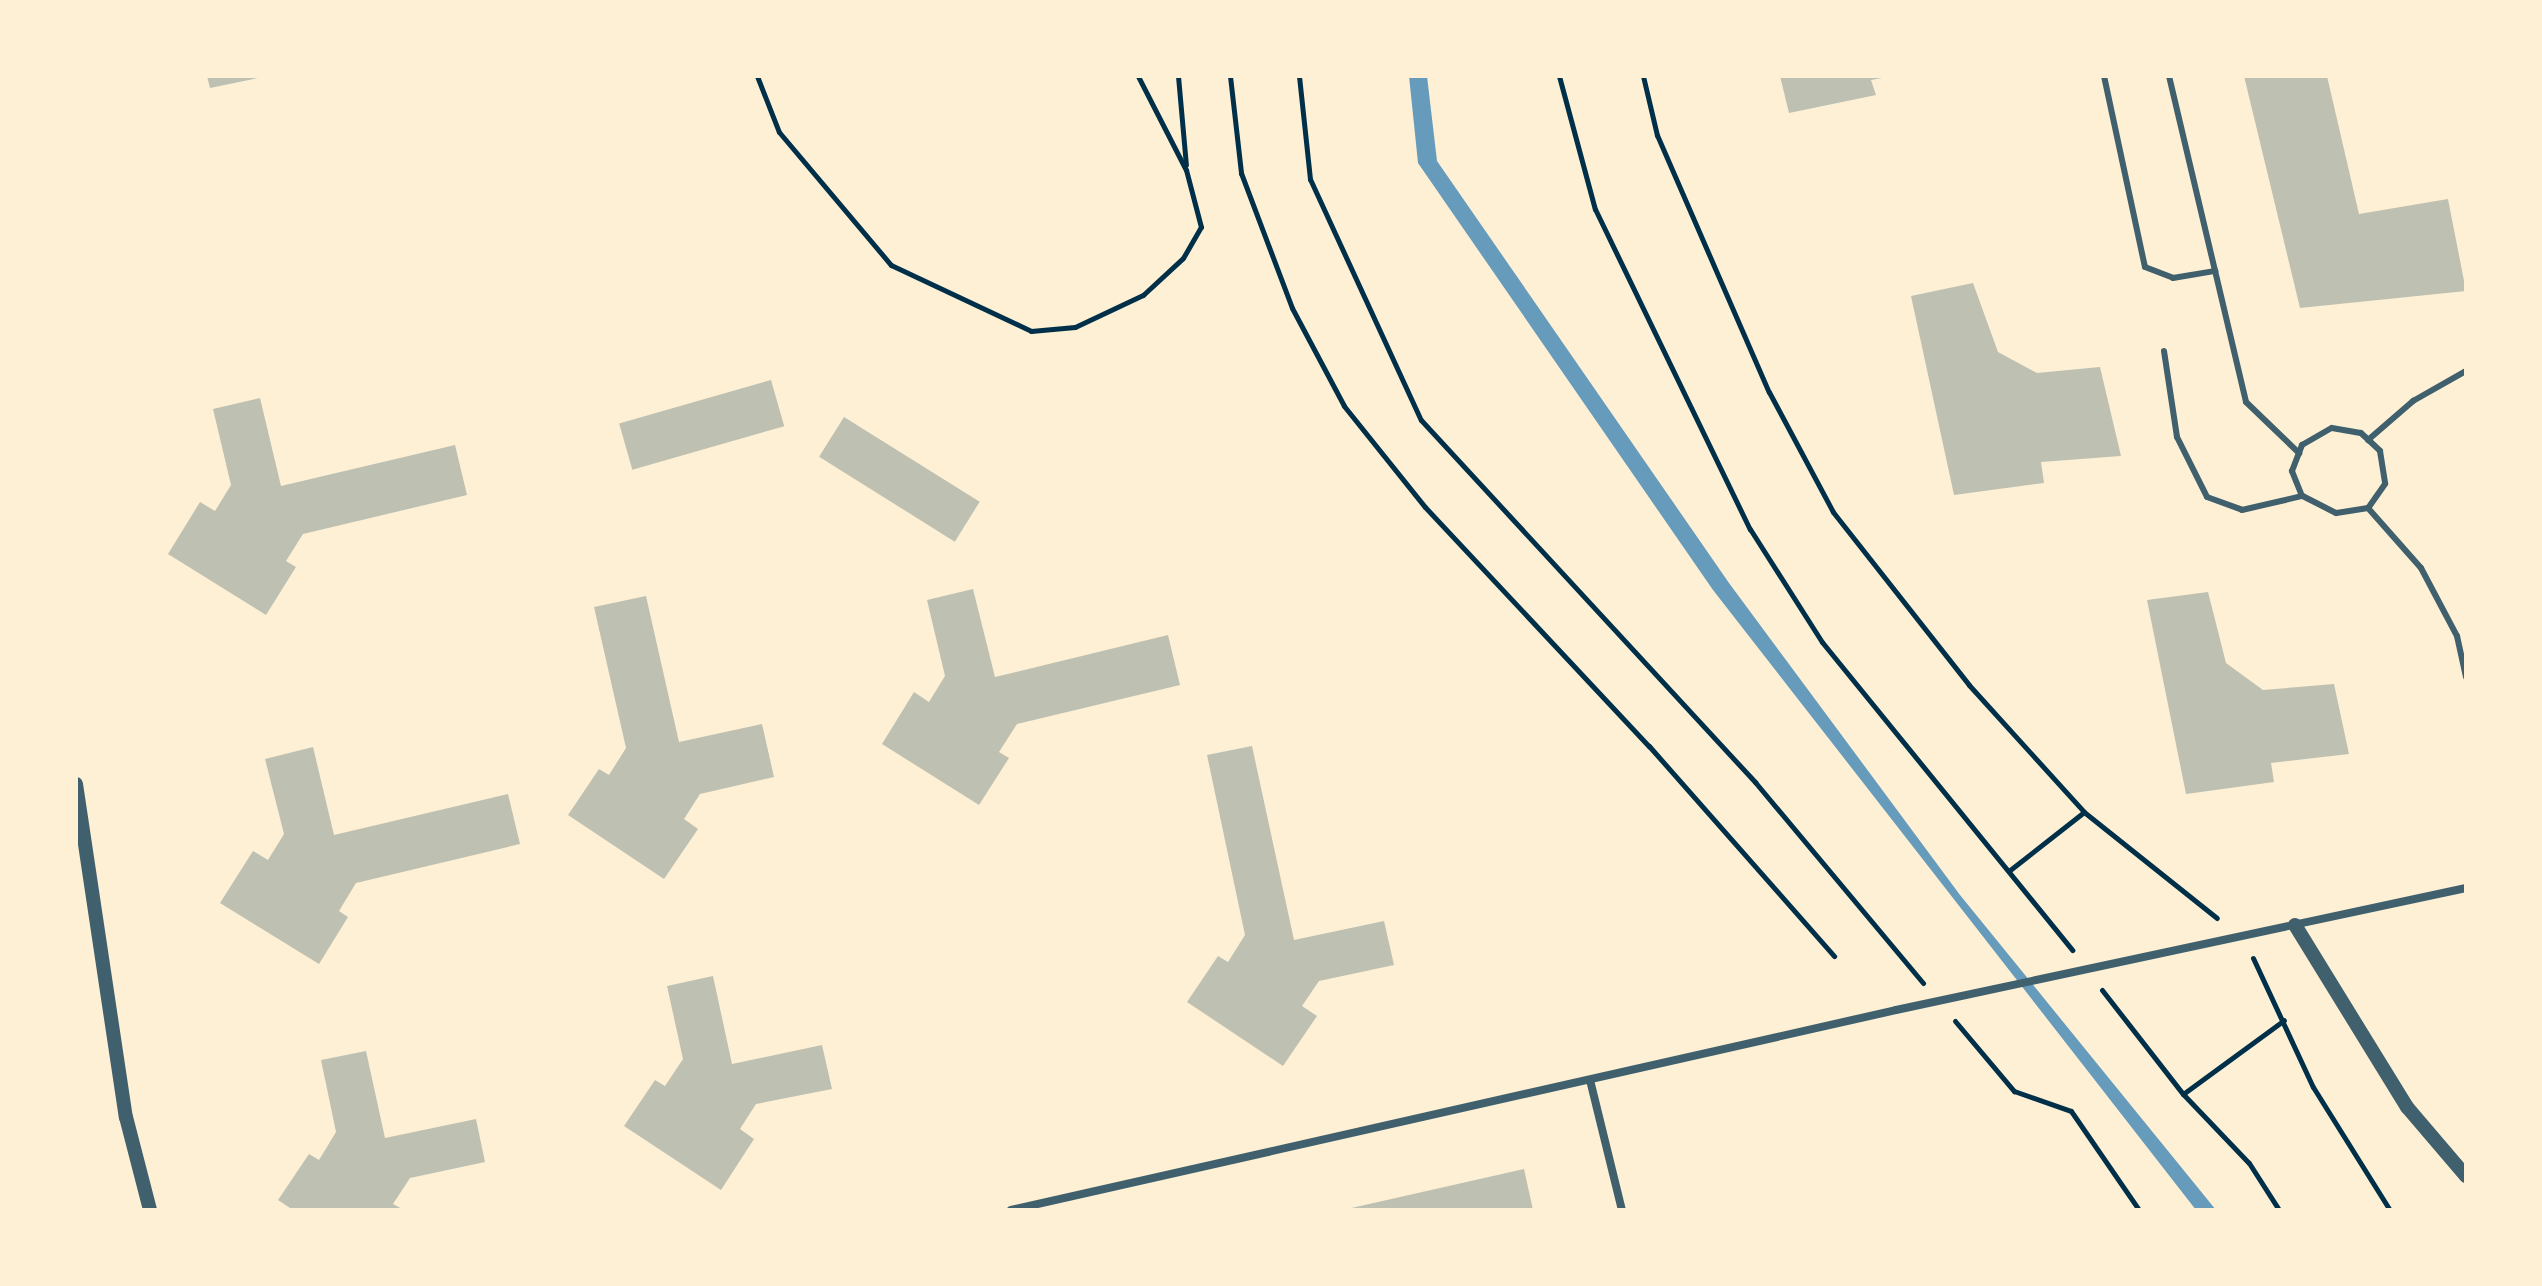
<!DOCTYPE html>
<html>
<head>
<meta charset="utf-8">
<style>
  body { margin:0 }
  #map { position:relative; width:2542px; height:1286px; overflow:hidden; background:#fdf0d5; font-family:"DM Sans",sans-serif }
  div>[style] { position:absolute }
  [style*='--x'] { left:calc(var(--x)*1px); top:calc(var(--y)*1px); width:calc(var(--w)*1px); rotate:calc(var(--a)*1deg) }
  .water>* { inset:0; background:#669bbc }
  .building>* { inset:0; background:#bec0b2; transform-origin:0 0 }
  .path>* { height:5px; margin:-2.5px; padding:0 2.5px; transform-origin:2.5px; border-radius:2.5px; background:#003049 }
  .service>* { height:6px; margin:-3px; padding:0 3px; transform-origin:3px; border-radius:3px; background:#3f606c }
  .minor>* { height:8px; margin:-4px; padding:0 4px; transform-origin:4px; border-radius:4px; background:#3f606c }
  .tertiary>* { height:14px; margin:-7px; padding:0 7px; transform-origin:7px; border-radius:7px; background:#3f606c }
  span { translate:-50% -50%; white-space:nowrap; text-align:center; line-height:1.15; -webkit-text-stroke:7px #fdf0d5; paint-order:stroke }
  .frame { position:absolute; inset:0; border:78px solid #fdf0d5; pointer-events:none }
</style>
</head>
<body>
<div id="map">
  <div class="water">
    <i style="clip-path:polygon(1409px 76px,1427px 76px,1437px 161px,1729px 583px,1960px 895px,2216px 1210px,2196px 1210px,1713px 590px,1418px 163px)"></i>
  </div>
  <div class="building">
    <i style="clip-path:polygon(207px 76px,263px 76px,263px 77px,210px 88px)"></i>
    <i style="clip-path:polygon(1780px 76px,1882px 76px,1882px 78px,1871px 80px,1876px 95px,1789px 113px)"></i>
    <i style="clip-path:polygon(2244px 76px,2327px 76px,2359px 214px,2448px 199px,2466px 291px,2300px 308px)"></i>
    <i style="clip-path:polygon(1973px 283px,1998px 352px,2037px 373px,2100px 367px,2121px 456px,2041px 462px,2044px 483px,1954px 495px,1911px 296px)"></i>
    <i style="left:771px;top:380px;width:48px;height:158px;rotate:74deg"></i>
    <i style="clip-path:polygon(260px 398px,281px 486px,455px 445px,467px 495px,303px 534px,286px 561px,296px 567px,266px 615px,168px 554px,200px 502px,215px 511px,231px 485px,213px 409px)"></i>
    <i style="left:844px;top:417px;width:160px;height:47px;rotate:32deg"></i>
    <i style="clip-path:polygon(973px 589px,995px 677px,1168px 635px,1180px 685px,1017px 724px,999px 752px,1009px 758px,979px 805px,882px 744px,914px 692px,929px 702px,945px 676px,927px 600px)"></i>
    <i style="clip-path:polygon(2208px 592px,2226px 663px,2263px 690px,2334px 684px,2349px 754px,2271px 763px,2274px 782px,2186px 794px,2147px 600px)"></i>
    <i style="clip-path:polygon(646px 596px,679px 742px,762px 724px,774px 777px,700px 794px,684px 819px,698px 829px,664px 879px,568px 815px,599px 769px,609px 775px,626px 748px,594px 607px)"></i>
    <i style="clip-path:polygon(1252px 746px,1294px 940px,1384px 921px,1394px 965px,1319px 981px,1302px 1006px,1317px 1016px,1283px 1066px,1187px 1002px,1218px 956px,1228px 962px,1245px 935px,1207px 755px)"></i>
    <i style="clip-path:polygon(313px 747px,334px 835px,508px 794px,520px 844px,356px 883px,339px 911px,348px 917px,319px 964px,220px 903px,253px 851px,268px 860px,284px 834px,265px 759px)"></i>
    <i style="clip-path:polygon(713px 976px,732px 1064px,822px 1045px,832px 1089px,756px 1104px,740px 1129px,754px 1139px,721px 1190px,624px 1126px,655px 1080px,665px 1086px,683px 1059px,667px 986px)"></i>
    <i style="clip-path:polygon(366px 1051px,385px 1138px,476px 1119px,485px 1162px,410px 1178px,393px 1204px,404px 1210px,293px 1210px,278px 1200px,309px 1154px,319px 1160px,336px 1132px,321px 1060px)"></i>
    <i style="clip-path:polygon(1524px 1169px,1533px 1210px,1347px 1210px,1347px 1209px)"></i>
  </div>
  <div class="path">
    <i style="--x:757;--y:76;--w:60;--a:68.6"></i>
    <i style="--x:779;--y:132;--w:174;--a:49.9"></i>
    <i style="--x:891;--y:265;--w:155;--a:25.2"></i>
    <i style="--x:1031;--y:331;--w:44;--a:-5.2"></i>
    <i style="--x:1075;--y:327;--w:75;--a:-25.2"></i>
    <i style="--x:1143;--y:295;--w:54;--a:-42.8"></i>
    <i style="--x:1183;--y:258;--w:36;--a:-60"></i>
    <i style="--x:1201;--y:227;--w:59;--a:-104.7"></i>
    <i style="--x:1186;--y:170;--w:106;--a:-117.1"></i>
    <i style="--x:1178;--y:76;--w:89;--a:84.9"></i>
    <i style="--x:1230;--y:76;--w:98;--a:83.5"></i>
    <i style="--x:1241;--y:173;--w:144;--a:69.3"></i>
    <i style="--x:1292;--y:308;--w:111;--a:62"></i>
    <i style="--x:1344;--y:406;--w:129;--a:51.3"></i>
    <i style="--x:1425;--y:507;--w:328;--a:46.9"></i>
    <i style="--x:1649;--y:746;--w:280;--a:48.6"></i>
    <i style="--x:1299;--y:76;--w:104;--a:83.9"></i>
    <i style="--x:1310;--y:179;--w:265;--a:65.3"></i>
    <i style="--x:1421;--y:420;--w:493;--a:47.3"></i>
    <i style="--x:1755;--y:782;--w:262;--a:50.1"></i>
    <i style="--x:1559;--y:76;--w:138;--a:74.9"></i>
    <i style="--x:1595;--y:209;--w:356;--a:64.2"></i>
    <i style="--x:1750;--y:529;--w:134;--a:57.5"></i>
    <i style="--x:1822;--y:642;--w:397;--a:50.9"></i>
    <i style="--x:1643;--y:76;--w:61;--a:76.7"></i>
    <i style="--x:1657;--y:135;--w:280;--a:66.5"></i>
    <i style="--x:1769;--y:392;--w:136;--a:61.9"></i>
    <i style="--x:1833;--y:512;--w:220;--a:51.8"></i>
    <i style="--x:1969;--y:685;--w:171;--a:47.8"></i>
    <i style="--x:2084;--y:812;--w:170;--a:38.6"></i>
    <i style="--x:2010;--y:870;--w:94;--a:-38.1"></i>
    <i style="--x:2253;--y:958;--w:142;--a:65.1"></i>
    <i style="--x:2313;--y:1087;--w:145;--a:58"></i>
    <i style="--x:2102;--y:990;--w:132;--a:52.1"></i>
    <i style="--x:2183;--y:1094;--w:95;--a:46.3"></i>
    <i style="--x:2249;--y:1163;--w:56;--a:57.4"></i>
    <i style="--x:1955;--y:1021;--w:92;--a:49.9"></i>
    <i style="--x:2014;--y:1091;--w:60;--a:19.3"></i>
    <i style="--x:2071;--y:1111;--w:120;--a:55.5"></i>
    <i style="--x:2183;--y:1094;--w:125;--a:-36.2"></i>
  </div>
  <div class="service">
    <i style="--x:2104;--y:76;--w:195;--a:77.9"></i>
    <i style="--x:2145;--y:267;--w:30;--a:21"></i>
    <i style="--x:2173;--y:278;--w:43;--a:-9.5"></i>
    <i style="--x:2169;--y:76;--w:335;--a:76.7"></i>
    <i style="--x:2246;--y:402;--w:74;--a:43.9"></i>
    <i style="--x:2164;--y:351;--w:87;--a:81.4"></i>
    <i style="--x:2177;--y:437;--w:67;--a:63.4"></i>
    <i style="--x:2207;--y:497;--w:37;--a:20"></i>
    <i style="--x:2242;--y:510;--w:62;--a:-13.1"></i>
    <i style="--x:2332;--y:428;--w:29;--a:10"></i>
    <i style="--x:2361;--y:433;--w:26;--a:43"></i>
    <i style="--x:2380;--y:451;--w:33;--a:81"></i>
    <i style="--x:2385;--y:484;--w:29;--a:125"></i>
    <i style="--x:2368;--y:508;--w:32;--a:171"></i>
    <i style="--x:2336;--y:513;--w:38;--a:-153"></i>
    <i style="--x:2302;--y:496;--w:27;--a:-112"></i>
    <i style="--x:2292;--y:471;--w:28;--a:-69"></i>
    <i style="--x:2302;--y:445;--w:34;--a:-30"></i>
    <i style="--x:2368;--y:440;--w:60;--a:-40.9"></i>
    <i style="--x:2413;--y:401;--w:61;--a:-29.5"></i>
    <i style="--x:2368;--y:508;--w:80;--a:48.5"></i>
    <i style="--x:2421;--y:568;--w:77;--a:62.1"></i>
    <i style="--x:2457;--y:636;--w:42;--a:77.6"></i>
  </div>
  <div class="minor">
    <i style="--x:1590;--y:1080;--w:134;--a:76.2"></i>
    <i style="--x:1011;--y:1210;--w:907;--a:-12.73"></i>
    <i style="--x:1896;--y:1010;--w:583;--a:-12.08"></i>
  </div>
  <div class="tertiary">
    <i style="--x:76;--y:784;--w:337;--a:81.5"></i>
    <i style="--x:126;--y:1117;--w:96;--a:75.5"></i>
    <i style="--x:2295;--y:925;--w:214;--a:58.4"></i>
    <i style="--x:2407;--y:1107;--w:91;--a:49.5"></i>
  </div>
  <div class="frame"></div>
</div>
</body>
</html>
